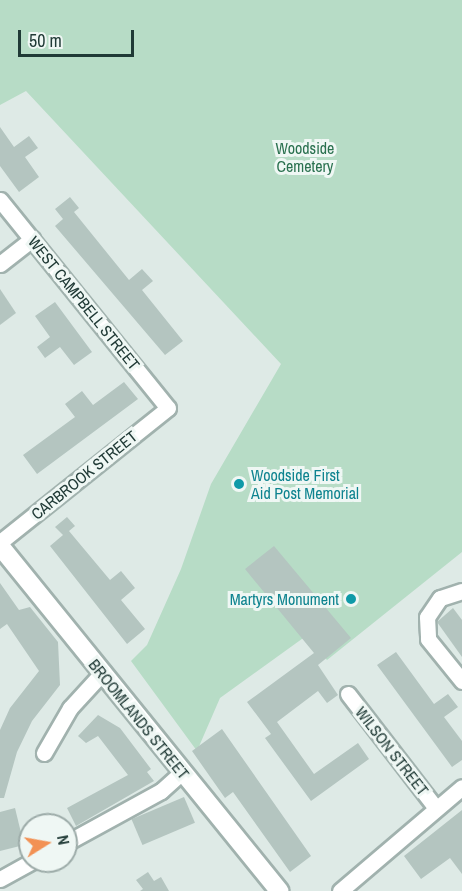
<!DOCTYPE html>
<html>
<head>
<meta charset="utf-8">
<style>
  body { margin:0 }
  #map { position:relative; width:462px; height:891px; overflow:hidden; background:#deeae6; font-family:"Archivo Narrow",sans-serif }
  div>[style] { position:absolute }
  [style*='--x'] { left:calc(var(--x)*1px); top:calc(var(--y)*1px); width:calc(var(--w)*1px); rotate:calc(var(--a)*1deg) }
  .green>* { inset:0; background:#b7dcc6 }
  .building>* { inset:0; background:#b4c5c0; transform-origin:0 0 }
  .roads { filter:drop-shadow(2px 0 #a1b2ae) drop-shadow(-2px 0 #a1b2ae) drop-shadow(0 2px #a1b2ae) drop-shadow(0 -2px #a1b2ae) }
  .street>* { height:15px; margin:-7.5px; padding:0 7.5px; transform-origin:7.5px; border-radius:7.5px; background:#fff }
  .secondary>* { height:18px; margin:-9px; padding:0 9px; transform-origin:9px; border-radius:9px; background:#fff }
  .dots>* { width:16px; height:16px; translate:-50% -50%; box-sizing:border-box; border:3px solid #eff7f4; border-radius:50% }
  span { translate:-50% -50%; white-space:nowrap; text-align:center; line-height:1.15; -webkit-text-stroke:6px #eff7f4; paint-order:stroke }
  .park-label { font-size:16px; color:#2a714f }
  .street-label { font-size:16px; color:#203a36 }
  .culture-label { font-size:16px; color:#0d838f }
  .left { translate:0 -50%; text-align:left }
  .right { translate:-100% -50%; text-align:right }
  .north { position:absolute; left:18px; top:813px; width:60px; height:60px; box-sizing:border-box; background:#eff7f4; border:2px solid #9caba8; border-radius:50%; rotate:79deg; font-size:16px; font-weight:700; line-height:24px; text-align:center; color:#203a36 }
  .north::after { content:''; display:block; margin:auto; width:21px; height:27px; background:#f29154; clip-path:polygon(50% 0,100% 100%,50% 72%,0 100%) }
  .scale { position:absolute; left:18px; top:30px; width:116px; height:27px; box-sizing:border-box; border:3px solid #203a36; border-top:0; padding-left:8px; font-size:18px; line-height:21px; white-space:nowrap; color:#203a36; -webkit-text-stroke:4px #eff7f4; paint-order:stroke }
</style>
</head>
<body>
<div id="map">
  <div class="green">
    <i style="clip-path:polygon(0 0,462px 0,462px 552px,327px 660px,306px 636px,220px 698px,197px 751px,131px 661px,147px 645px,181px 569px,211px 484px,281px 364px,26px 91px,0 105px)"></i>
  </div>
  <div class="building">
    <i style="clip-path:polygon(0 127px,14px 147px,29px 136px,38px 148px,25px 157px,39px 177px,19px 192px,0 166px)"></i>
    <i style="clip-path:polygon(70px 197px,79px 208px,74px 212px,129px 280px,142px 269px,153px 281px,142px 290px,183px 341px,165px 355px,55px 226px,63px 219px,55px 209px)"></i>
    <i style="clip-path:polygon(0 289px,16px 313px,0 325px)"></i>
    <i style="clip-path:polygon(55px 302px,92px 352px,74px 365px,60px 347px,45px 358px,37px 347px,50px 337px,35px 316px)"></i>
    <i style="clip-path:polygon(124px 382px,138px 399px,37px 474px,23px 455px,75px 417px,65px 404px,82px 391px,93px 405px)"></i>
    <i style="clip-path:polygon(67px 517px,75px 526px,69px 531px,110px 580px,121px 571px,135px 588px,121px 600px,145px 629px,127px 644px,50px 546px,63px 535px,55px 527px)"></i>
    <i style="clip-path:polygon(274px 546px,351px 638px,318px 665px,338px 695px,327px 703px,318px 691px,277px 722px,314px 774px,358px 743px,369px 759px,311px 801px,265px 738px,271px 734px,247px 702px,314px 653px,245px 569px)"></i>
    <i style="clip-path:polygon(0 583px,19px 610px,30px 607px,58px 642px,60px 685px,32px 721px,17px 752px,4px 798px,0 798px,0 730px,10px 708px,39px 671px,7px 624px,0 629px)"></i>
    <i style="clip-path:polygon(453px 608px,462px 620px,462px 657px,437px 622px)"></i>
    <i style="clip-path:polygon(396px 652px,434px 704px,448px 694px,458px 707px,444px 717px,462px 741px,462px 760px,452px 767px,377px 665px)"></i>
    <i style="clip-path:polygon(98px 715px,120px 728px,151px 769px,147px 772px,154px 781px,76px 826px,67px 808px,128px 775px,98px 736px,86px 743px,78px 736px)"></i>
    <i style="clip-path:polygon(222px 729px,311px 856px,290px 872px,233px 792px,225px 798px,192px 751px)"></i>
    <i style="left:184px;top:797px;width:28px;height:57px;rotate:67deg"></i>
    <i style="clip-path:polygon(15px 808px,24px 845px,0 851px,0 812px)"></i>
    <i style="clip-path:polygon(462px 810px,462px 874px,450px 858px,421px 879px,404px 856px)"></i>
    <i style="clip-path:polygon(148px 872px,154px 881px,161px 877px,169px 891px,140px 891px,143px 889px,136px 880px)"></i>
  </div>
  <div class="roads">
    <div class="street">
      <i style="--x:0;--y:200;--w:267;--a:51.1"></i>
      <i style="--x:168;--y:408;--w:215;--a:141.4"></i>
      <i style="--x:0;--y:264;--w:41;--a:-38"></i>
      <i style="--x:462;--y:591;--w:23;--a:162"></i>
      <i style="--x:440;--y:598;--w:23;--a:124"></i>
      <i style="--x:427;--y:617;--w:22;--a:87"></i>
      <i style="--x:428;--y:639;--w:54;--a:51"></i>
      <i style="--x:348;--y:694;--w:143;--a:52.4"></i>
      <i style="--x:44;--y:753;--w:52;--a:-60"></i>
      <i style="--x:70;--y:708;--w:49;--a:-47.5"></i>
      <i style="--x:66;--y:843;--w:108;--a:-28.7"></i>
      <i style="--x:161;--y:791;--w:28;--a:-42"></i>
      <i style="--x:0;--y:879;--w:38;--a:-29"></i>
      <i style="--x:340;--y:891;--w:160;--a:-40.4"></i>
    </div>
    <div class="secondary">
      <i style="--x:0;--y:546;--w:444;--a:51"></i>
    </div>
  </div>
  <div class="dots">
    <i style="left:239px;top:484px;background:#0f9aa8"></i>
    <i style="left:351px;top:599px;background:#0f9aa8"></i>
  </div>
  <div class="park-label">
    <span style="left:305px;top:157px">Woodside<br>Cemetery</span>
  </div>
  <div class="street-label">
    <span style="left:84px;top:303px;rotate:51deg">WEST CAMPBELL STREET</span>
    <span style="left:84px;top:475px;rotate:-39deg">CARBROOK STREET</span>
    <span style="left:139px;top:719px;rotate:51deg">BROOMLANDS STREET</span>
    <span style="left:392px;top:751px;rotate:52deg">WILSON STREET</span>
  </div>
  <div class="culture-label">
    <span class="left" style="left:251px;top:484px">Woodside First<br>Aid Post Memorial</span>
    <span class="right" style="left:339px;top:599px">Martyrs Monument</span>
  </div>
  <div class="north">N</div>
  <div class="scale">50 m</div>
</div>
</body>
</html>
